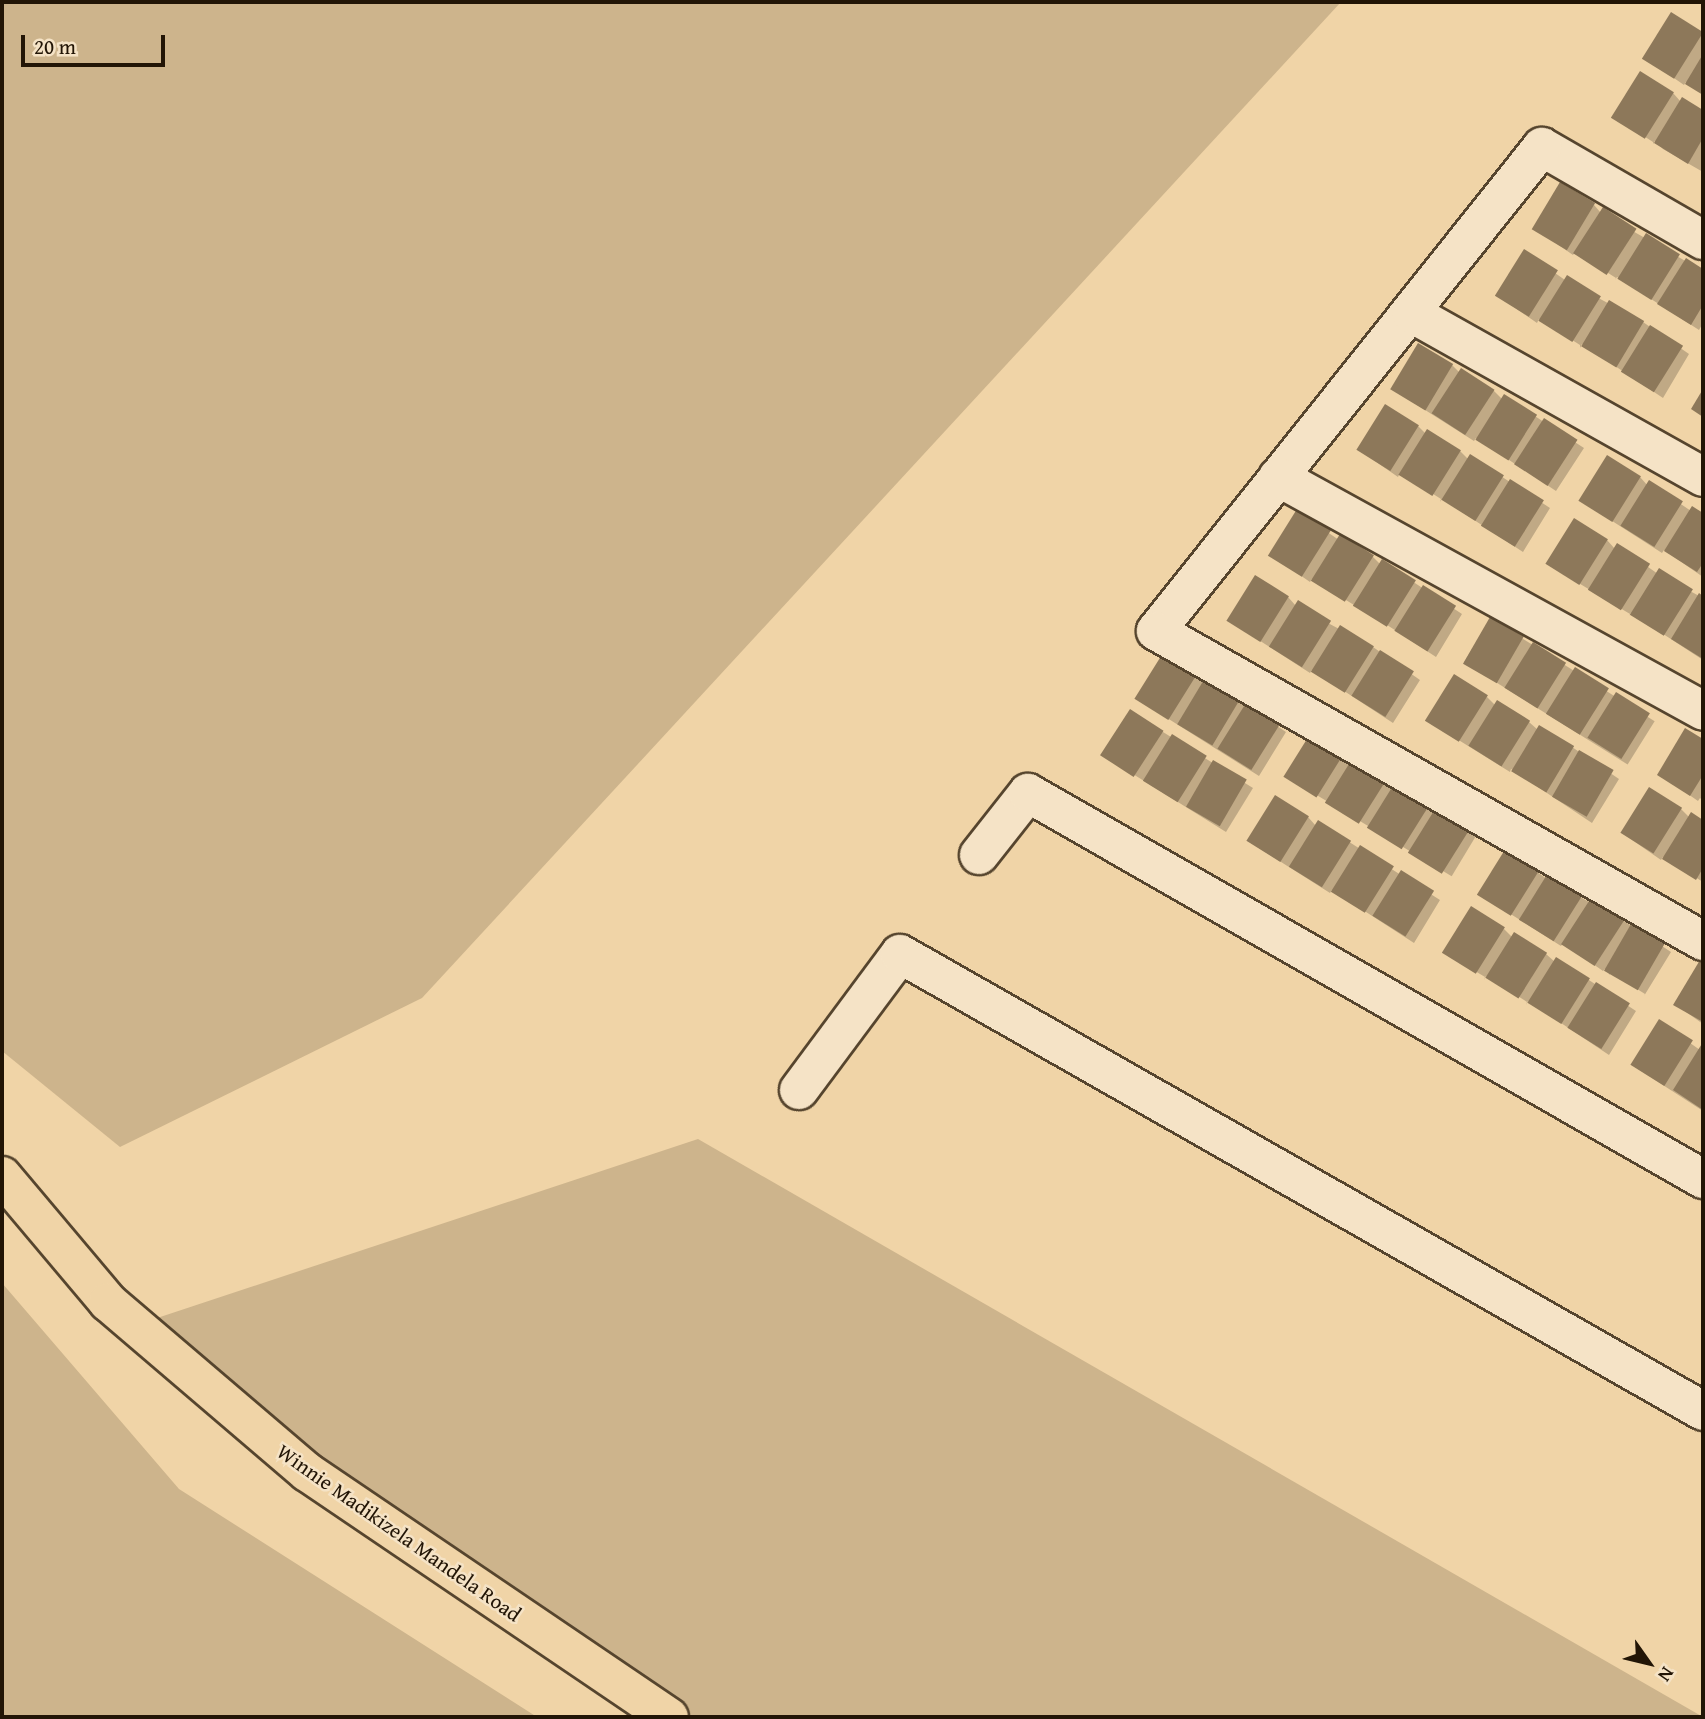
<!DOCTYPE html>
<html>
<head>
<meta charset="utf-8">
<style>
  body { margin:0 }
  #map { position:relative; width:1705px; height:1719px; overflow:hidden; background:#f0d4a7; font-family:"Gentium Book Plus",serif }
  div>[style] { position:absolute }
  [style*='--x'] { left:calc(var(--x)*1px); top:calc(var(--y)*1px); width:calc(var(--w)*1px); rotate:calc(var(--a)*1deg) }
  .green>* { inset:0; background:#cdb48c }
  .shadow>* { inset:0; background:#0003; transform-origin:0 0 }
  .building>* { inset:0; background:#8d785a; transform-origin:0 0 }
  .roads { filter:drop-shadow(2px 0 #56452e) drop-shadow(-2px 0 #56452e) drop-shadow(0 2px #56452e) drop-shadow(0 -2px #56452e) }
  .minor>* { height:38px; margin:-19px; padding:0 19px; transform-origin:19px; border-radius:19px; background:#f5e3c6 }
  .major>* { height:38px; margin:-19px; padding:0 19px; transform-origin:19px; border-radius:19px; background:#f0d4a7 }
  span { translate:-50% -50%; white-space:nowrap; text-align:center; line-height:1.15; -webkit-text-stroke:5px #f5e3c6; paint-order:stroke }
  .street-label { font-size:21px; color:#221506 }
  .frame { position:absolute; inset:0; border:4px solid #221506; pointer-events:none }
  .north { position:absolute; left:1614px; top:1628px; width:70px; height:70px; -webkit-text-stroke:5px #f5e3c6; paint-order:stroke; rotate:124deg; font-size:19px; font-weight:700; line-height:28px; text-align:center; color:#221506 }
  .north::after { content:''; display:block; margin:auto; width:24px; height:32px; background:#221506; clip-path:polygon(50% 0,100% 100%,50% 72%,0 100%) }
  .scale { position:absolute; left:21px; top:35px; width:144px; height:32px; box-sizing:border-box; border:4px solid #221506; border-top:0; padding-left:9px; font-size:21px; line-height:24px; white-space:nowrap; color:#221506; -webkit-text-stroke:5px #f5e3c6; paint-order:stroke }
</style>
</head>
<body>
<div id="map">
  <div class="green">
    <i style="clip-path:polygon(2px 2px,1341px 2px,422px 998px,120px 1147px,2px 1051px)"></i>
    <i style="clip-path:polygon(698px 1139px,1703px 1717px,669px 1717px,133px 1326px)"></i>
    <i style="clip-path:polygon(2px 1283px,179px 1489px,537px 1717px,2px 1717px)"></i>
  </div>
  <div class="shadow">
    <i style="clip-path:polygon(1672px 15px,1703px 34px,1703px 93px,1686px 82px,1684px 85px,1645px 58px)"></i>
    <i style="clip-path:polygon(1673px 93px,1681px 102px,1683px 99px,1703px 112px,1703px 172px,1663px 149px,1655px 141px,1653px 144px,1653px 142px,1619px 120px)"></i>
    <i style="clip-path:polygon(1594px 205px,1601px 213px,1703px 271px,1703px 323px,1699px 330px,1617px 277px,1615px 280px,1616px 278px,1575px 252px,1573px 255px,1534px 228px)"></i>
    <i style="clip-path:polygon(1525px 252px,1565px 280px,1643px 322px,1689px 354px,1663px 398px,1582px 344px,1580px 348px,1580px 345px,1539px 319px,1537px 323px,1498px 296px)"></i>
    <i style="clip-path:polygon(1452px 365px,1460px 373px,1494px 391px,1502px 399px,1504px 396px,1584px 448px,1556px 491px,1476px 438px,1474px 441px,1392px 389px)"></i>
    <i style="clip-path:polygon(1418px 426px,1426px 434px,1460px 451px,1468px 459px,1470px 456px,1550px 508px,1523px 552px,1442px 499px,1440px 502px,1441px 499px,1400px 473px,1398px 477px,1359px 450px)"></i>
    <i style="clip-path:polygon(1640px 477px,1648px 486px,1650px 483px,1691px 511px,1692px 508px,1703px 515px,1703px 577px,1664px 550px,1662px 553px,1581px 501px)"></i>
    <i style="clip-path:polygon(1298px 512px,1339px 540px,1373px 557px,1381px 565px,1383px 562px,1462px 614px,1436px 657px,1355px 604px,1353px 607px,1354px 605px,1312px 579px,1310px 582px,1271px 555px)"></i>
    <i style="clip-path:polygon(1607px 540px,1615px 549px,1617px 545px,1658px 574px,1703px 598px,1703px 660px,1631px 613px,1629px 616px,1630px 614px,1547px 564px)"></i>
    <i style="clip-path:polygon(1288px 597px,1296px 606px,1373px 647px,1420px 680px,1393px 723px,1312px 670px,1310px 673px,1229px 621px)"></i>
    <i style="left:1491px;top:619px;width:193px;height:51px;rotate:32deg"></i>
    <i style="clip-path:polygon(1196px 675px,1204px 683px,1238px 700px,1286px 732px,1259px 776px,1137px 699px)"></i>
    <i style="clip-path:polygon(1487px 697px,1495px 705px,1529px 722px,1538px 730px,1572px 747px,1619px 779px,1592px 823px,1511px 769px,1510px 772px,1428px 721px)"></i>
    <i style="clip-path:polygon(1686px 730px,1703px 741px,1703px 801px,1700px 798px,1698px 801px,1659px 774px)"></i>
    <i style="clip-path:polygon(1163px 732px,1253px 788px,1226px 832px,1104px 756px)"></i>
    <i style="left:1312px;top:734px;width:193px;height:50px;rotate:31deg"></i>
    <i style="clip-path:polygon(1681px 809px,1690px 818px,1692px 814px,1703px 822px,1703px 882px,1663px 857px,1661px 860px,1622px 833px)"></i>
    <i style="clip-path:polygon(1308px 817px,1316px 826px,1318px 822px,1440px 900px,1414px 943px,1332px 890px,1330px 893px,1248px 841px)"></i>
    <i style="clip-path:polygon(1506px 850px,1547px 879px,1624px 921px,1671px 952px,1644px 996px,1645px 994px,1610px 972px,1610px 975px,1605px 969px,1603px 971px,1563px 943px,1561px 946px,1479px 894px)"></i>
    <i style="clip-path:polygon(1504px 929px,1512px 937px,1546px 954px,1555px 962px,1557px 959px,1636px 1011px,1609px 1055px,1528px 1001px,1526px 1005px,1527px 1002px,1486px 976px,1484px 980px,1485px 977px,1445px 953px)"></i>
    <i style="clip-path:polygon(1702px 960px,1703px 961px,1703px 1024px,1675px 1004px)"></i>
    <i style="clip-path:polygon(1659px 1021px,1700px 1050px,1703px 1047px,1703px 1111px,1632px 1065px)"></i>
  </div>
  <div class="building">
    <i style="left:1671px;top:12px;width:38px;height:55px;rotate:32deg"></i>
    <i style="clip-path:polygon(1703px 54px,1703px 95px,1685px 84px)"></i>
    <i style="left:1640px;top:71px;width:40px;height:55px;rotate:32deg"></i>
    <i style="clip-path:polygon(1682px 97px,1703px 110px,1703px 138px,1688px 164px,1654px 143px)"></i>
    <i style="left:1560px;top:182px;width:41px;height:55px;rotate:31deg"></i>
    <i style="left:1603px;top:207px;width:40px;height:55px;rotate:33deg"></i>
    <i style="left:1646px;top:233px;width:40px;height:54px;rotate:32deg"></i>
    <i style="left:1524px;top:249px;width:40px;height:55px;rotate:32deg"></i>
    <i style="clip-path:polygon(1686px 258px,1703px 269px,1703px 305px,1691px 325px,1657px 304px)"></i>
    <i style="left:1567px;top:275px;width:40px;height:54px;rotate:32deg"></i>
    <i style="left:1609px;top:300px;width:41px;height:54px;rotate:31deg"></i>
    <i style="left:1650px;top:325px;width:39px;height:55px;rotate:32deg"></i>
    <i style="left:1418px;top:343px;width:41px;height:54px;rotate:31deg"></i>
    <i style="left:1461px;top:368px;width:40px;height:54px;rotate:33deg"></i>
    <i style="clip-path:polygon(1703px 389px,1703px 417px,1691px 409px)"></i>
    <i style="left:1504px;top:394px;width:39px;height:54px;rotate:32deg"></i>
    <i style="left:1385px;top:404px;width:40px;height:54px;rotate:32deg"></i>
    <i style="left:1544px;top:418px;width:40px;height:55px;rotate:33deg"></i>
    <i style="left:1427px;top:429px;width:40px;height:54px;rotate:32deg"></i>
    <i style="left:1470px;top:454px;width:40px;height:54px;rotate:32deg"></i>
    <i style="left:1607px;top:455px;width:40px;height:54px;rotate:32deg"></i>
    <i style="left:1510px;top:479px;width:40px;height:55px;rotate:32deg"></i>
    <i style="left:1649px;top:480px;width:40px;height:54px;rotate:32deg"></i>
    <i style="clip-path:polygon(1692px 506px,1703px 513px,1703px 563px,1697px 572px,1664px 551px)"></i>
    <i style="left:1297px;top:509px;width:40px;height:55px;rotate:32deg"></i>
    <i style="left:1574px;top:518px;width:40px;height:54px;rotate:32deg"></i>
    <i style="left:1340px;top:534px;width:40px;height:55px;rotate:32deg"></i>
    <i style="left:1617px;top:543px;width:39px;height:55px;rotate:32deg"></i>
    <i style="left:1382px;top:559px;width:40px;height:55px;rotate:32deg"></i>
    <i style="left:1659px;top:568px;width:40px;height:55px;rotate:32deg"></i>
    <i style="left:1255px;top:575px;width:40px;height:54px;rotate:32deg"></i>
    <i style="left:1423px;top:585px;width:39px;height:54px;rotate:32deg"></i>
    <i style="clip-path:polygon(1699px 593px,1703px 596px,1703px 659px,1671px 639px)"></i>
    <i style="left:1298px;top:600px;width:39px;height:55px;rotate:32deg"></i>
    <i style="left:1490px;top:617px;width:39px;height:54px;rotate:30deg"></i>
    <i style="left:1340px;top:625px;width:40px;height:55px;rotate:32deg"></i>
    <i style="left:1533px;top:642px;width:39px;height:54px;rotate:32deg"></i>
    <i style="left:1380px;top:650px;width:40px;height:54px;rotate:32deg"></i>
    <i style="left:1163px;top:653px;width:40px;height:54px;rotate:32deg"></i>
    <i style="left:1575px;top:667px;width:40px;height:55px;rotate:32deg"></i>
    <i style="left:1454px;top:674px;width:40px;height:55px;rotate:32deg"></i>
    <i style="left:1205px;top:678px;width:41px;height:54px;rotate:31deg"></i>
    <i style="left:1616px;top:692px;width:40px;height:54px;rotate:32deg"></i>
    <i style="left:1497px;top:700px;width:39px;height:54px;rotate:32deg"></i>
    <i style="left:1246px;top:703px;width:40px;height:54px;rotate:32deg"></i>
    <i style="left:1130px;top:709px;width:40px;height:55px;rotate:33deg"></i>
    <i style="left:1539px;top:725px;width:41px;height:54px;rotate:31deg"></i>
    <i style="clip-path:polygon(1685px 728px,1703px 739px,1703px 775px,1690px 796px,1657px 775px)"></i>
    <i style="left:1312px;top:731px;width:39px;height:54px;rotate:32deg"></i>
    <i style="left:1172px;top:734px;width:41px;height:55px;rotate:32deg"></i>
    <i style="left:1579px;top:750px;width:40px;height:54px;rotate:30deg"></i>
    <i style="left:1354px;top:756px;width:40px;height:55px;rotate:32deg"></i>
    <i style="left:1213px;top:760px;width:39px;height:54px;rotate:30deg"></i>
    <i style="left:1396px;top:781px;width:41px;height:55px;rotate:32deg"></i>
    <i style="left:1649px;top:787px;width:39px;height:54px;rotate:32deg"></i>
    <i style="left:1275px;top:795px;width:40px;height:54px;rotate:32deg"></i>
    <i style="left:1437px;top:806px;width:40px;height:55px;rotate:32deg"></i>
    <i style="clip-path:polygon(1691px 812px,1703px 820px,1703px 868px,1696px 880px,1662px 859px)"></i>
    <i style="left:1318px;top:820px;width:39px;height:55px;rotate:32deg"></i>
    <i style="left:1360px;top:845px;width:40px;height:55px;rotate:32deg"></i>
    <i style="left:1506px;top:848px;width:40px;height:55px;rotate:32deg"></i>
    <i style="left:1401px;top:870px;width:39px;height:54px;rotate:32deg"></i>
    <i style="left:1548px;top:873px;width:41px;height:55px;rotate:32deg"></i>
    <i style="left:1591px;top:898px;width:40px;height:55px;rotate:33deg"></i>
    <i style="left:1471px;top:906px;width:40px;height:55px;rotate:32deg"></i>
    <i style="left:1631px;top:924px;width:39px;height:54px;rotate:30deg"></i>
    <i style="left:1514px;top:932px;width:39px;height:54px;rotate:32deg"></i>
    <i style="clip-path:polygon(1703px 955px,1703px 1022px,1673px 1005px)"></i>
    <i style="left:1556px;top:957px;width:40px;height:54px;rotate:32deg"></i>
    <i style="left:1596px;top:982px;width:40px;height:54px;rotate:32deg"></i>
    <i style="left:1659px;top:1019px;width:40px;height:54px;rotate:32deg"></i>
    <i style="clip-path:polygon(1703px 1042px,1703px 1110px,1673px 1090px)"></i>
  </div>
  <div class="roads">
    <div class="minor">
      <i style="--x:1703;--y:240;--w:186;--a:-150"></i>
      <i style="--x:1542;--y:147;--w:619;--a:128.57"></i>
      <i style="--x:1156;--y:631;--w:629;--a:29.54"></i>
      <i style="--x:1411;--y:313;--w:335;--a:29.3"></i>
      <i style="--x:1278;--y:477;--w:485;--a:28.8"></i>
      <i style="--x:979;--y:855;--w:79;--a:-51.7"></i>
      <i style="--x:1028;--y:793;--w:778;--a:29.76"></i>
      <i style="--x:799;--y:1090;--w:169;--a:-53.4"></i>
      <i style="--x:900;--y:954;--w:924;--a:29.64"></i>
    </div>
    <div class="major">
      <i style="--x:2;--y:1176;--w:165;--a:49.9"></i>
      <i style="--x:108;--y:1302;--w:262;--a:40.5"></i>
      <i style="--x:307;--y:1472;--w:437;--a:34.1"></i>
    </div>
  </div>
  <div class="street-label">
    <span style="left:399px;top:1533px;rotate:35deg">Winnie Madikizela Mandela Road</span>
  </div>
  <div class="frame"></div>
  <div class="north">N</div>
  <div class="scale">20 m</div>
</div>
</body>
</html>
